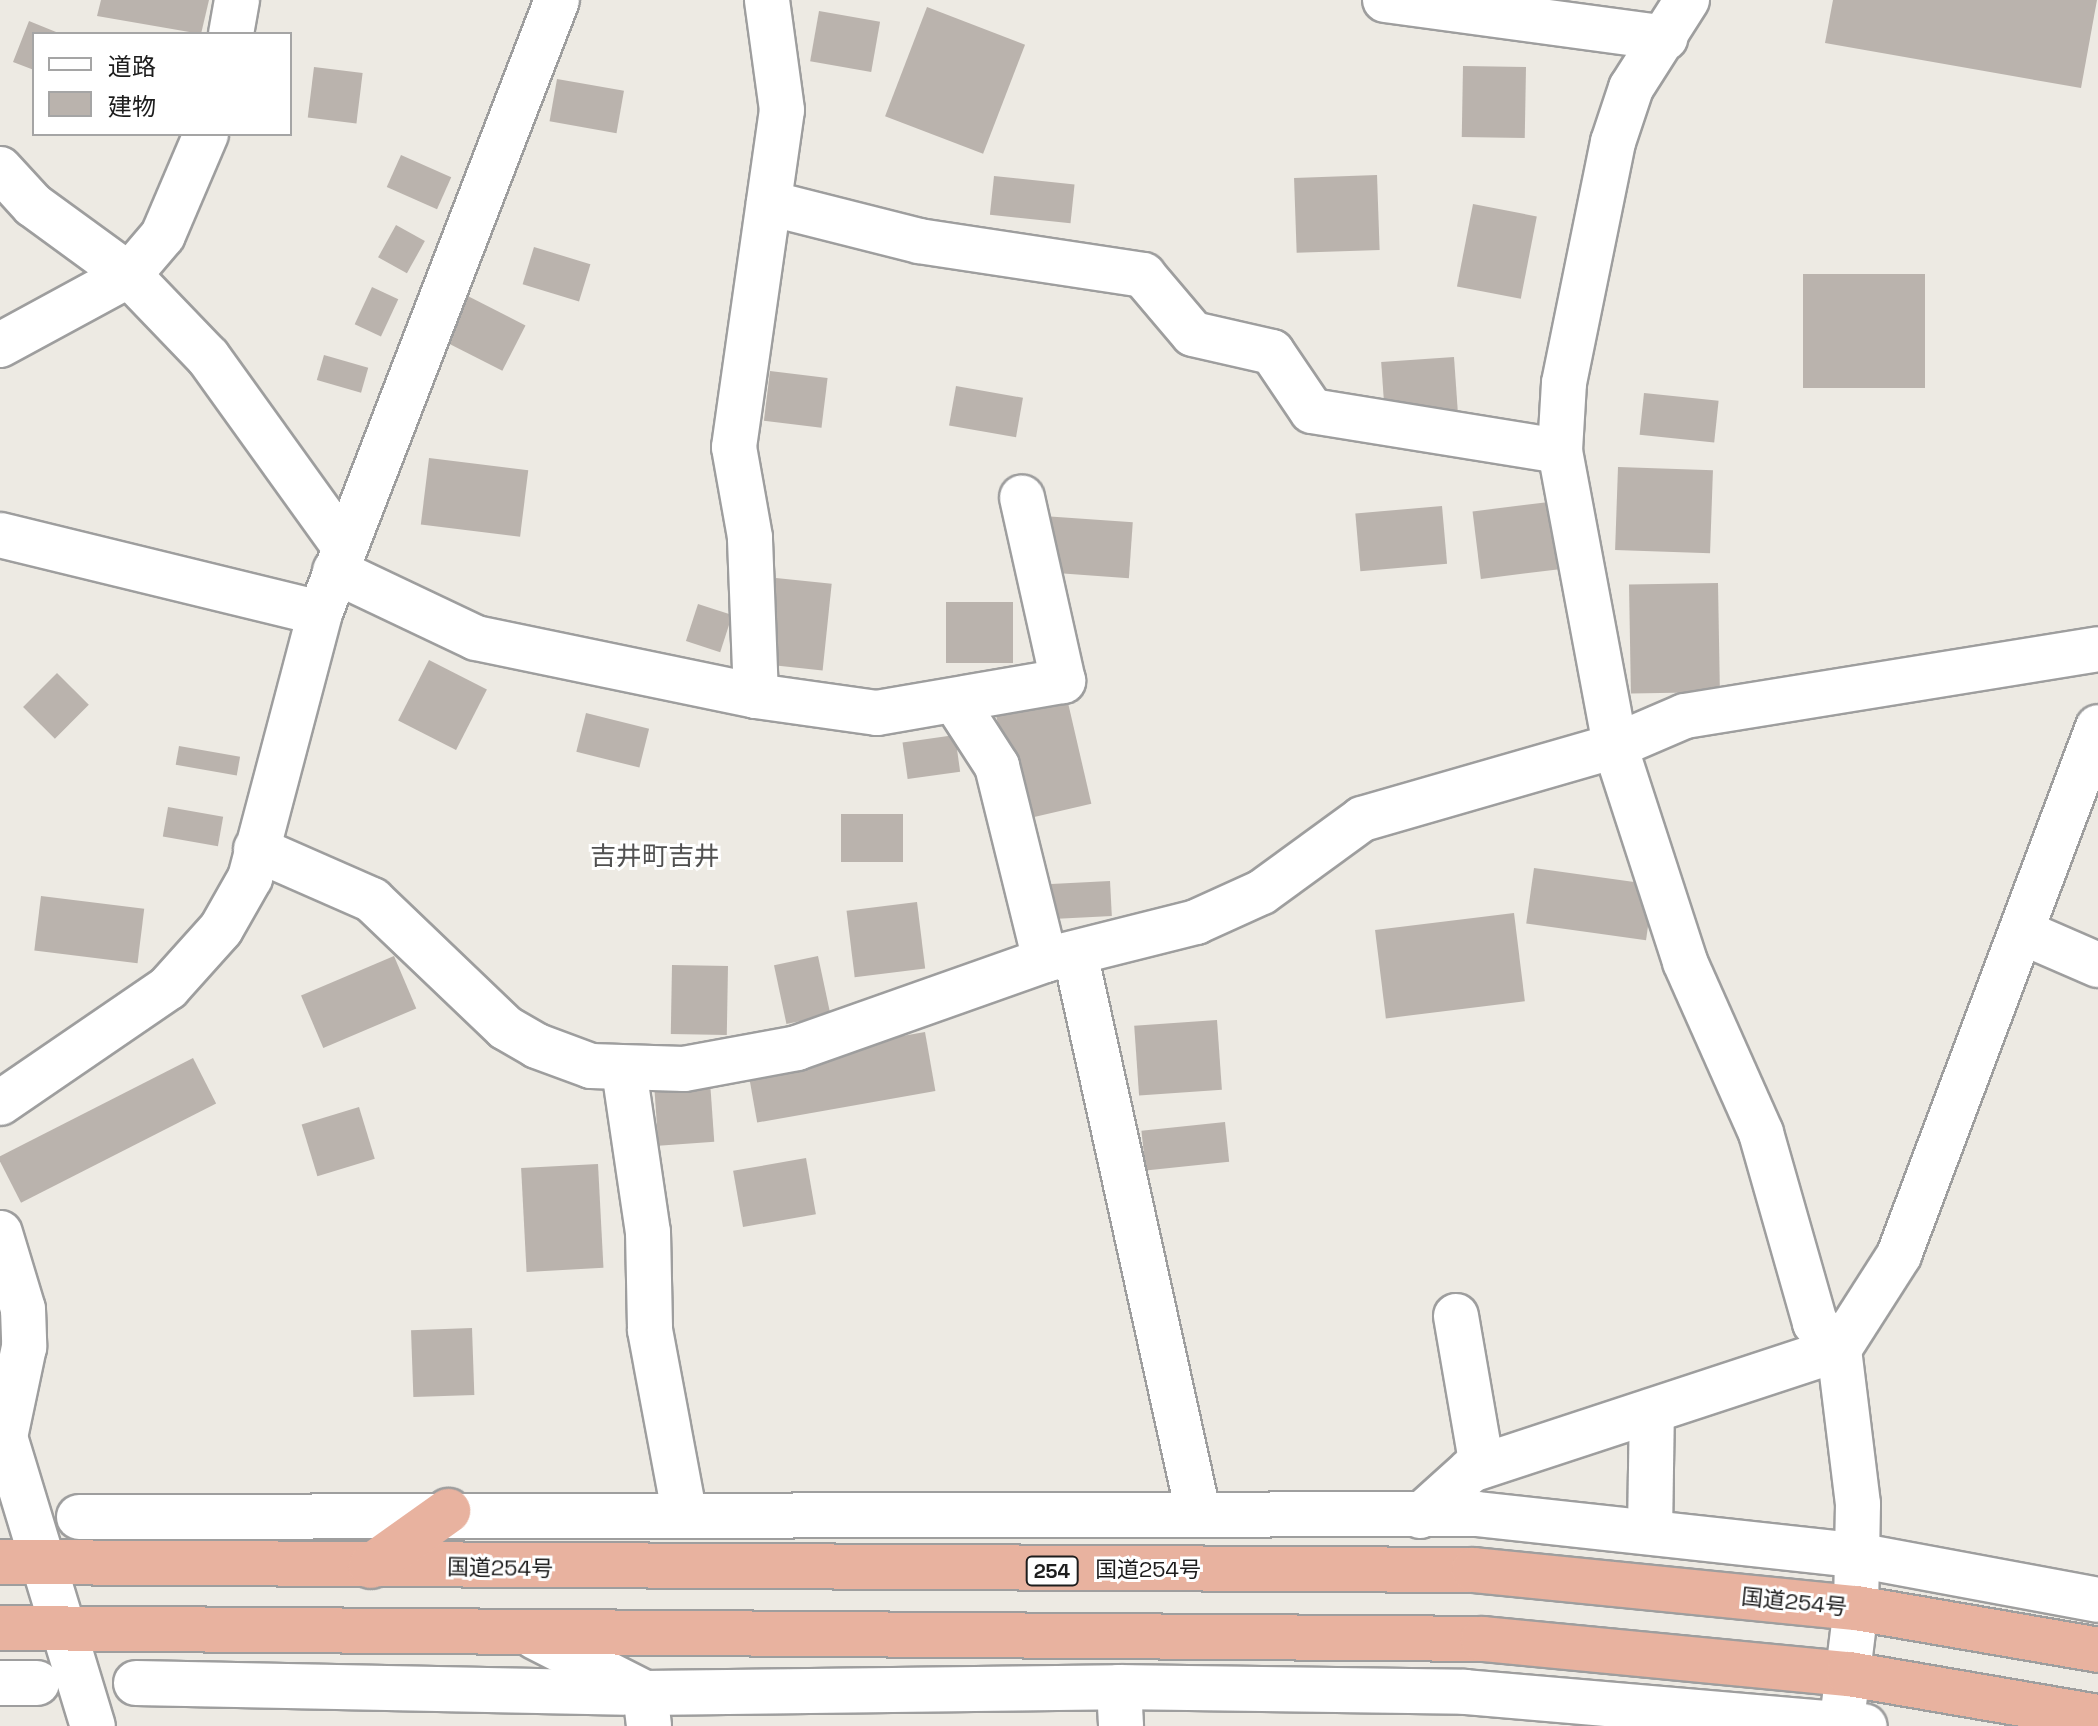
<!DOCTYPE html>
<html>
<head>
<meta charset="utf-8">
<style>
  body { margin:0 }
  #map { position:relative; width:2098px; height:1726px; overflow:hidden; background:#edeae3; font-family:"Space Grotesk","Noto Sans JP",sans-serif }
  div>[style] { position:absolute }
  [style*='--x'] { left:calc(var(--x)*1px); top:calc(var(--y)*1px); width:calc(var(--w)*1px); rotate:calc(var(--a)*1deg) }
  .building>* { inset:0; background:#bab3ad; transform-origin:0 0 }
  .roads { filter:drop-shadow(2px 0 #9e9e9e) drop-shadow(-2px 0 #9e9e9e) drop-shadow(0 2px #9e9e9e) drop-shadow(0 -2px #9e9e9e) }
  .minor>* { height:44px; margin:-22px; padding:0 22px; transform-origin:22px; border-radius:22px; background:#fff }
  .trunk>* { height:44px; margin:-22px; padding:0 22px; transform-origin:22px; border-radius:22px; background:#e8b29f }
  span { translate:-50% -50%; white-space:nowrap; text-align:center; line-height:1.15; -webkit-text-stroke:6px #fff; paint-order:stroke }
  .shield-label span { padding:2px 6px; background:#fff; border:2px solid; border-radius:6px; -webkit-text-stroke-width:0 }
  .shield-label { font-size:20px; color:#1d1d1d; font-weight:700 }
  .street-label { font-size:22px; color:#1d1d1d }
  .quarter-label { font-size:26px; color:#505050 }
  .legend { position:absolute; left:32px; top:32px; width:260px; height:104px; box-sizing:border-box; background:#fff; border:2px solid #a5a5a5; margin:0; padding:10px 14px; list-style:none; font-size:24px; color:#1d1d1d }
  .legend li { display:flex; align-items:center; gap:16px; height:40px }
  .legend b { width:40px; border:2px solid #a5a5a5 }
</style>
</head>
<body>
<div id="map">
  <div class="building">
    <i style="clip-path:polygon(101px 0,209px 0,201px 34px,97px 16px)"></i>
    <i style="clip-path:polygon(1833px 0,2097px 0,2081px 88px,1825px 43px)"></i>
    <i style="left:927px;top:7px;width:105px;height:117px;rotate:21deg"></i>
    <i style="left:819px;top:11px;width:62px;height:51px;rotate:10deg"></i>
    <i style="clip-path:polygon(29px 21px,61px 34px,34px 34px,34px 70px,13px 62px)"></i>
    <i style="left:1463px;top:66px;width:63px;height:71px;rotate:1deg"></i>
    <i style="left:314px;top:67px;width:49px;height:51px;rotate:7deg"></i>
    <i style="left:557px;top:79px;width:68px;height:43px;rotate:10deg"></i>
    <i style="left:401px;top:155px;width:55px;height:35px;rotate:24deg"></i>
    <i style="left:1377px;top:175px;width:75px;height:83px;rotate:88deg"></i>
    <i style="left:994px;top:176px;width:81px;height:39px;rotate:6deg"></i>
    <i style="left:1473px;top:204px;width:65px;height:84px;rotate:11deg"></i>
    <i style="left:396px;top:225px;width:33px;height:37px;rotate:29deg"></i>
    <i style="left:534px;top:247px;width:59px;height:39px;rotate:17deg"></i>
    <i style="left:1803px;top:274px;width:122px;height:114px"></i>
    <i style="left:372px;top:287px;width:29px;height:41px;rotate:25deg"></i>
    <i style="left:456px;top:290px;width:78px;height:51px;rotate:27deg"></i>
    <i style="left:324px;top:355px;width:46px;height:26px;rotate:16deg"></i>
    <i style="left:1454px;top:357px;width:60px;height:73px;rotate:86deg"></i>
    <i style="left:770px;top:371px;width:58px;height:50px;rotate:7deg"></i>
    <i style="left:956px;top:386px;width:68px;height:40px;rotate:10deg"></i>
    <i style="left:1644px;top:393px;width:75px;height:42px;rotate:6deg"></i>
    <i style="left:429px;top:458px;width:100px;height:67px;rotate:7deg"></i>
    <i style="left:1618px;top:467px;width:95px;height:83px;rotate:2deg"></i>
    <i style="left:1549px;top:502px;width:68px;height:77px;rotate:83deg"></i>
    <i style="left:1442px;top:506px;width:58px;height:87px;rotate:85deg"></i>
    <i style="left:1043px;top:516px;width:90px;height:56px;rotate:4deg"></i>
    <i style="left:776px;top:578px;width:56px;height:87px;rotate:6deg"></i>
    <i style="left:1718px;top:583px;width:109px;height:89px;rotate:89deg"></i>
    <i style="left:946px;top:602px;width:67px;height:61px"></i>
    <i style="left:698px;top:604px;width:36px;height:39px;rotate:18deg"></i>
    <i style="left:429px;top:660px;width:65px;height:68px;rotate:27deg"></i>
    <i style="left:57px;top:673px;width:45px;height:48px;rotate:45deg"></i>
    <i style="left:1063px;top:681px;width:126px;height:73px;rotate:77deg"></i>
    <i style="left:586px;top:713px;width:65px;height:40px;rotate:14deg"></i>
    <i style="left:955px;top:735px;width:37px;height:53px;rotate:82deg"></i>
    <i style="left:179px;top:746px;width:62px;height:19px;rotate:10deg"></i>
    <i style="left:168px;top:807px;width:56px;height:30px;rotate:10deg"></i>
    <i style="left:841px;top:814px;width:62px;height:48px"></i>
    <i style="left:1534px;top:868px;width:121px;height:56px;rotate:8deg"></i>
    <i style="left:1110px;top:881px;width:35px;height:59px;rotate:87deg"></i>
    <i style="left:41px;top:896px;width:104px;height:55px;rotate:7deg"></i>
    <i style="left:917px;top:902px;width:67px;height:71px;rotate:83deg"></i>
    <i style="left:1514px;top:913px;width:89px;height:140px;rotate:83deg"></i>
    <i style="left:394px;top:956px;width:57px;height:101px;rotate:67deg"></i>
    <i style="left:818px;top:956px;width:60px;height:45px;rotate:78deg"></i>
    <i style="left:672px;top:965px;width:56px;height:69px;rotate:1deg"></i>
    <i style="left:1217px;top:1020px;width:70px;height:83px;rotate:86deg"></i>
    <i style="left:925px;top:1032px;width:60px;height:181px;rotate:80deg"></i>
    <i style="left:193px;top:1058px;width:51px;height:219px;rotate:63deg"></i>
    <i style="left:710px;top:1081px;width:61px;height:56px;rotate:86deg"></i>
    <i style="left:359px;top:1107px;width:54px;height:60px;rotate:73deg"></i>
    <i style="left:1225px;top:1122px;width:40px;height:84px;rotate:84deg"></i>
    <i style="left:806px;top:1158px;width:57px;height:74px;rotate:80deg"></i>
    <i style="left:598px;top:1164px;width:104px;height:77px;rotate:87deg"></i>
    <i style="left:472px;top:1328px;width:67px;height:61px;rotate:88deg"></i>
  </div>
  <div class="roads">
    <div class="minor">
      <i style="--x:1385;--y:0;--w:283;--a:7.7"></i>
      <i style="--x:1687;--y:0;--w:104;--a:122.5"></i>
      <i style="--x:1631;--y:88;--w:57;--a:108.4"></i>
      <i style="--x:1613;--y:142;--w:246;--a:101.5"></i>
      <i style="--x:1564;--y:383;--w:68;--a:93.4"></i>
      <i style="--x:1560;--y:451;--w:300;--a:79.4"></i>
      <i style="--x:1615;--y:746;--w:227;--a:72"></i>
      <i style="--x:1685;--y:962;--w:187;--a:66"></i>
      <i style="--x:1761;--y:1133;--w:198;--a:74.1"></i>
      <i style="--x:1815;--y:1323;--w:35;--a:47"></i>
      <i style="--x:231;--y:34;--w:35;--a:-80"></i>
      <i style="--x:0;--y:169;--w:49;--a:47.5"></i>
      <i style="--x:33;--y:205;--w:119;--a:36.1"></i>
      <i style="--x:129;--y:275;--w:114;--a:46.1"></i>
      <i style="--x:208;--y:357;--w:233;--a:54.3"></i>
      <i style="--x:769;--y:203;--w:155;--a:14.2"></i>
      <i style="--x:919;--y:241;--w:227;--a:8.6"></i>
      <i style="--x:1143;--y:275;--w:77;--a:49.7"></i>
      <i style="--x:1193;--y:334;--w:81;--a:12.8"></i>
      <i style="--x:1272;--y:352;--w:71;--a:55.9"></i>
      <i style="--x:1312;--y:411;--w:251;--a:9.2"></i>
      <i style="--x:0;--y:345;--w:147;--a:-28.5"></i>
      <i style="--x:129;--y:275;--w:52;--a:-49.6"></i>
      <i style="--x:163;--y:235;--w:110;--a:-66.9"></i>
      <i style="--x:0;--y:535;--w:329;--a:13.7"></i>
      <i style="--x:335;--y:571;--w:156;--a:25.4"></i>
      <i style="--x:476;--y:638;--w:286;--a:11.7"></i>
      <i style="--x:756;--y:696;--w:122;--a:8"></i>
      <i style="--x:877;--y:713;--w:189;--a:-9.8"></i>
      <i style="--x:1063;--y:681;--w:188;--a:-102.6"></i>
      <i style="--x:756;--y:696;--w:159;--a:-92.2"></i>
      <i style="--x:750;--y:537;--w:91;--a:-100.1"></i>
      <i style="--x:734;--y:447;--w:340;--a:-81.9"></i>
      <i style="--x:782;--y:110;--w:111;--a:-97.8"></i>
      <i style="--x:957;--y:704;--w:74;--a:57.2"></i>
      <i style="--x:997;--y:766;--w:200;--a:76.1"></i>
      <i style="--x:256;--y:849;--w:127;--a:23.7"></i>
      <i style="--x:372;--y:900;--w:185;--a:43.7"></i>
      <i style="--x:506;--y:1028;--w:36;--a:30"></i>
      <i style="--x:537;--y:1046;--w:58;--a:20.3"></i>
      <i style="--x:591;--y:1066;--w:93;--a:1.8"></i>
      <i style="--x:684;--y:1069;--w:115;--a:-10.5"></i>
      <i style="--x:797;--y:1048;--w:263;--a:-19.5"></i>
      <i style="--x:1045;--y:960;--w:156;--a:-14.1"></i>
      <i style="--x:1196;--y:922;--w:72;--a:-24.4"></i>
      <i style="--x:1262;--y:892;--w:124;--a:-36.1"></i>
      <i style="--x:1362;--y:819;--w:263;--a:-16.1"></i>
      <i style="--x:1615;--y:746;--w:76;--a:-23.2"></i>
      <i style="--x:1685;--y:716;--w:418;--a:-9.2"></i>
      <i style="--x:2022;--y:932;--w:83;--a:23.5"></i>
      <i style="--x:1075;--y:953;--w:572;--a:77.59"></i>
      <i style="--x:624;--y:1070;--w:164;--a:81.6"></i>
      <i style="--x:648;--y:1232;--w:98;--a:88.8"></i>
      <i style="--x:650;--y:1330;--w:184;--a:79.4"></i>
      <i style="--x:0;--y:1103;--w:204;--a:-34.4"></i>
      <i style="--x:168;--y:988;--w:79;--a:-48.1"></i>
      <i style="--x:221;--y:929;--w:59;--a:-60.4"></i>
      <i style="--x:250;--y:878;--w:274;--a:-75.2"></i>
      <i style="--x:320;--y:613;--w:657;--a:-68.86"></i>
      <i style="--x:0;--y:1233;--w:79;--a:73.2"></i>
      <i style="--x:23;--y:1309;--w:38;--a:88"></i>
      <i style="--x:24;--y:1347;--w:92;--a:101.9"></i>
      <i style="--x:5;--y:1437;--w:302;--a:73.1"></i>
      <i style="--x:1456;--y:1316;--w:152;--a:80.2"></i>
      <i style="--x:1420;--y:1516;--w:69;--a:-42"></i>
      <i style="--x:1471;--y:1470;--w:387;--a:-18.2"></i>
      <i style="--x:79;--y:1517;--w:1398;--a:-0.12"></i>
      <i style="--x:1477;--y:1514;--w:381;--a:6.2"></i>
      <i style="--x:1856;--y:1555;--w:246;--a:10.5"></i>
      <i style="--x:1650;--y:1532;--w:121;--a:-89.1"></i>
      <i style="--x:535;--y:1637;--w:123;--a:27"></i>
      <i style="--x:645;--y:1693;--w:33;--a:83"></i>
      <i style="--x:0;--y:1683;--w:37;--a:0"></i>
      <i style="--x:136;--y:1683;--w:509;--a:1.13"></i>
      <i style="--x:645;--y:1693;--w:474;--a:-0.7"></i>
      <i style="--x:1119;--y:1687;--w:346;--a:0.8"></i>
      <i style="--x:1465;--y:1692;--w:401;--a:4.9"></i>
      <i style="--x:1119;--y:1687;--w:39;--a:87"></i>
      <i style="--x:1843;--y:1712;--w:105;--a:-82.9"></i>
      <i style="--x:1856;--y:1608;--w:104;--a:-88.9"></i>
      <i style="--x:1858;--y:1504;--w:156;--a:-97"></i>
      <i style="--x:1839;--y:1349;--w:112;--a:-57.4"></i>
      <i style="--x:1899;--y:1255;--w:564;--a:-69.35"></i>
    </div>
    <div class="trunk">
      <i style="--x:0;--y:1562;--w:1474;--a:0.31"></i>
      <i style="--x:1474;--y:1570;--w:384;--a:5.7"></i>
      <i style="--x:1856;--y:1608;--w:246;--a:9.8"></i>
      <i style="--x:371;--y:1566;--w:95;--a:-35.5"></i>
      <i style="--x:0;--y:1628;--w:1483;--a:0.42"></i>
      <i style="--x:1483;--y:1639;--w:368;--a:5.5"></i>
      <i style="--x:1849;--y:1674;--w:253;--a:9.8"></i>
    </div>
  </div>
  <div class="shield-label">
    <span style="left:1052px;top:1571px">254</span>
  </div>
  <div class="street-label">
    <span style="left:500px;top:1568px;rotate:1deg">国道254号</span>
    <span style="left:1148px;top:1570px">国道254号</span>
    <span style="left:1794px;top:1602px;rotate:6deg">国道254号</span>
  </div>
  <div class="quarter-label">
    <span style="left:655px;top:857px">吉井町吉井</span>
  </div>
  <ul class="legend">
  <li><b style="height:10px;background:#fff"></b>道路</li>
  <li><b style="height:22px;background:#bab3ad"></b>建物</li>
  </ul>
</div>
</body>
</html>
